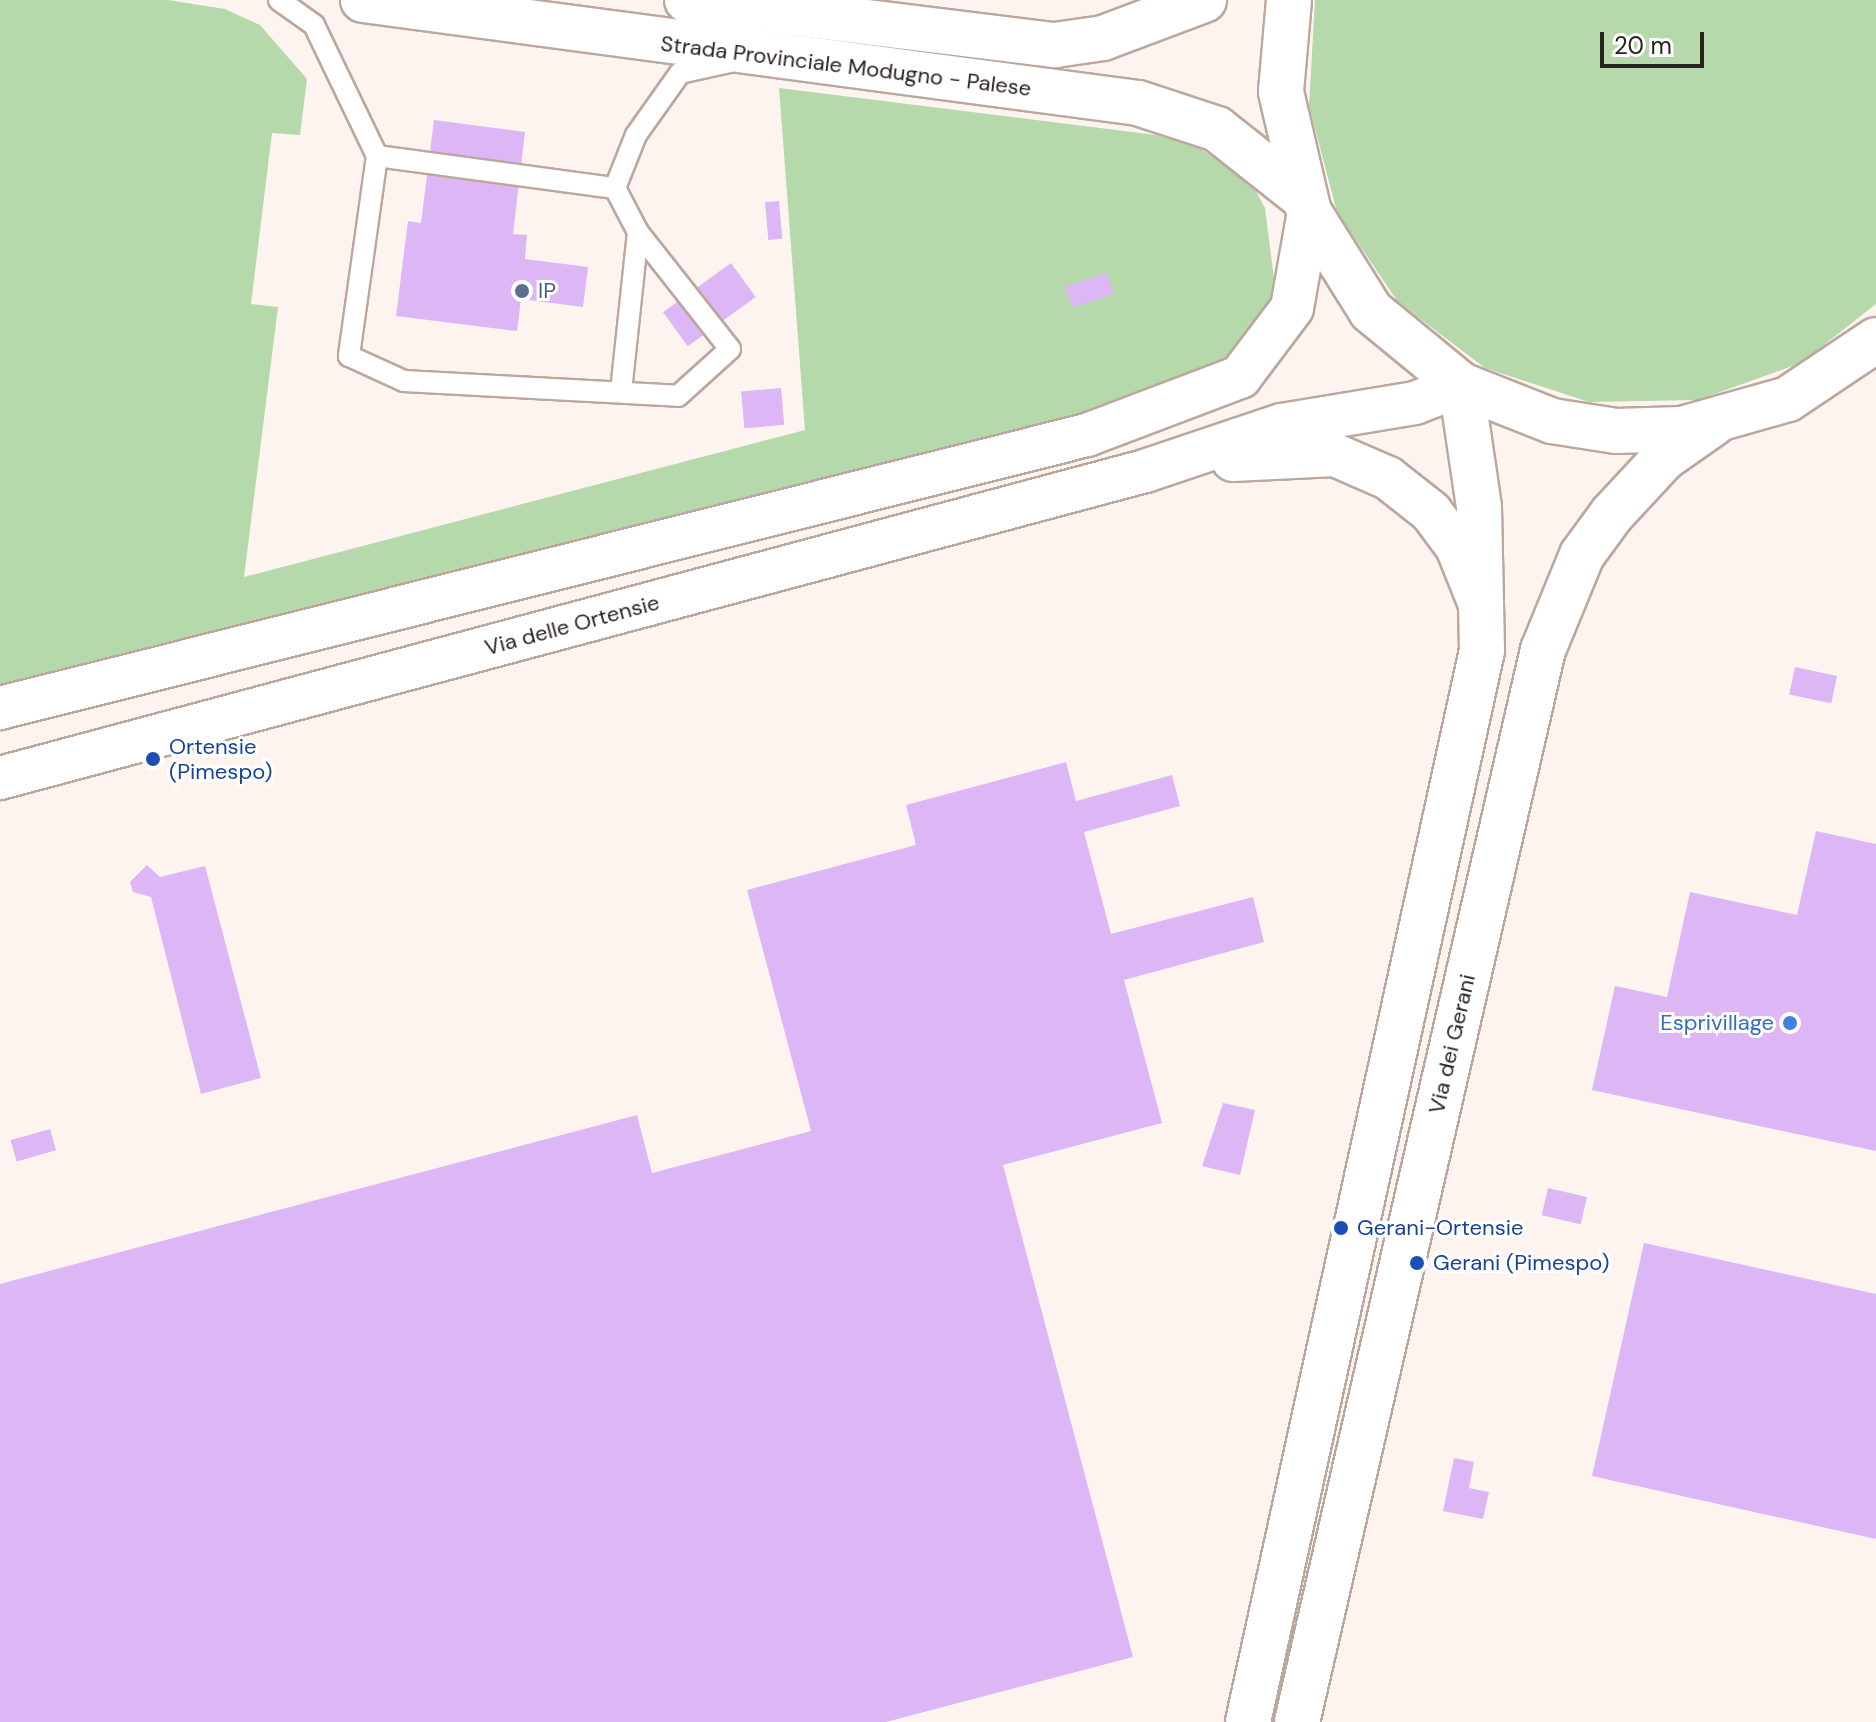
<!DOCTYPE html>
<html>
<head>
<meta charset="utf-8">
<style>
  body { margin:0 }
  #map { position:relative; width:1876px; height:1722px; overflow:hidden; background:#fdf4f0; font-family:"DM Sans",sans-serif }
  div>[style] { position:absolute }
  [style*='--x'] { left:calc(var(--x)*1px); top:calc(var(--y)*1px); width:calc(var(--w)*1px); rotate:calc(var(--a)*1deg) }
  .green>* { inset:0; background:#b5d9aa }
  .building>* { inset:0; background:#dcb6f5; transform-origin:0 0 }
  .roads { filter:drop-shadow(2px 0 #bca79e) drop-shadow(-2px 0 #bca79e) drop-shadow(0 2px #bca79e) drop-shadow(0 -2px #bca79e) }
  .service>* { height:20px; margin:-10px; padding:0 10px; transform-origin:10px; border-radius:10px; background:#fff }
  .minor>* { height:42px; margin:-21px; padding:0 21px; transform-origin:21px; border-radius:21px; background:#fff }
  .tertiary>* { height:44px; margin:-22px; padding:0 22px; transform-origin:22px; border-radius:22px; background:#fff }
  .secondary>* { height:44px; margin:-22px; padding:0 22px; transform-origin:22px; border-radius:22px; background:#fff }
  .dots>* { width:22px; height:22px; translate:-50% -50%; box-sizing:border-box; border:4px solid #fff; border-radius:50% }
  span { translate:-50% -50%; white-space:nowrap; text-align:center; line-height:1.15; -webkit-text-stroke:6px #fff; paint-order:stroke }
  .street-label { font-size:22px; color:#29221e }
  .service-label { font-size:22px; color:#4e5e75 }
  .left { translate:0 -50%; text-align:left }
  .transit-label { font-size:22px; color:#164399 }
  .shop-label { font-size:22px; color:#366cbe }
  .right { translate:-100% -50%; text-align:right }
  .scale { position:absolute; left:1600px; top:32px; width:104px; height:36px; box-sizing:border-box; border:4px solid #29221e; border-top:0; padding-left:10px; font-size:24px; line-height:28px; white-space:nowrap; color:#29221e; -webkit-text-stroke:6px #fff; paint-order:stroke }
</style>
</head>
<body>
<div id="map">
  <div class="green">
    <i style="clip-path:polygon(0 0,168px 0,225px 9px,260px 25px,307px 79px,300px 135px,272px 133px,251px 304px,278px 307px,244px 577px,805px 430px,779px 88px,1156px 135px,1198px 147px,1252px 184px,1265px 208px,1276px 295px,1228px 363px,1182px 388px,0 698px)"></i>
    <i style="clip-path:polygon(1315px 0,1876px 0,1876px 304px,1801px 363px,1698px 400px,1589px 402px,1485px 368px,1398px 302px,1337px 212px,1309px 106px)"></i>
  </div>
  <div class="building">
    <i style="clip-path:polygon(434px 120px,525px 132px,513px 234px,527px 235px,525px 259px,588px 267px,583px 307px,521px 299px,517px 331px,396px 316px,408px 221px,421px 223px)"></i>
    <i style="left:779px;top:201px;width:38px;height:14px;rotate:85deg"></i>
    <i style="left:731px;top:263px;width:42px;height:84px;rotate:54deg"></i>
    <i style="left:1107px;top:273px;width:22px;height:44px;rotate:72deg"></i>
    <i style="left:781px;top:388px;width:37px;height:40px;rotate:85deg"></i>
    <i style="left:1795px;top:667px;width:43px;height:28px;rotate:12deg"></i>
    <i style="clip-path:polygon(1066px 762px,1076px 801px,1172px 775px,1180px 806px,1084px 832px,1111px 934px,1253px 897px,1264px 942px,1124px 980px,1162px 1123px,1003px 1165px,1133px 1657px,886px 1722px,0 1722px,0 1284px,637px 1115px,652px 1173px,811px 1131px,747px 890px,916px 845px,906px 805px)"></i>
    <i style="clip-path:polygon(1816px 831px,1876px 844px,1876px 1151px,1592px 1090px,1615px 986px,1667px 997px,1690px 892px,1797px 915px)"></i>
    <i style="clip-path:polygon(205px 866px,261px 1078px,201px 1094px,151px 897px,133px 892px,130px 882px,147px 865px,160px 877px)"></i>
    <i style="clip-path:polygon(1223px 1103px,1255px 1110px,1240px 1175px,1202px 1166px)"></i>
    <i style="left:50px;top:1129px;width:22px;height:41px;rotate:74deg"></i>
    <i style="left:1548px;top:1188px;width:40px;height:28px;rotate:13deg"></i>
    <i style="clip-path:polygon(1644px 1243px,1876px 1294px,1876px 1539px,1592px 1476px)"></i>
    <i style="clip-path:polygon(1454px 1458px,1474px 1462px,1469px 1488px,1489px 1492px,1483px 1519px,1443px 1511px)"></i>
  </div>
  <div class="roads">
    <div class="service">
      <i style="--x:279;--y:0;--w:43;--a:35.5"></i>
      <i style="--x:314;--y:25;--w:145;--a:64.3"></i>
      <i style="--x:377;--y:156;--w:240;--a:7.7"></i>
      <i style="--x:615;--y:188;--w:57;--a:-68.4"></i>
      <i style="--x:636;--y:135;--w:76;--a:-54.6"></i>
      <i style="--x:680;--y:73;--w:51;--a:-12.4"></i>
      <i style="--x:377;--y:156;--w:202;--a:98"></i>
      <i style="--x:349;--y:356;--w:60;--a:24.4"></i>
      <i style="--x:404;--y:381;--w:274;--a:3.1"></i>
      <i style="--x:678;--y:396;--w:70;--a:-42.1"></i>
      <i style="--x:730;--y:349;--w:149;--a:-128.2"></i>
      <i style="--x:615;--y:188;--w:50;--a:62.4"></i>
      <i style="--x:638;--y:232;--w:161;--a:96.1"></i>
    </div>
    <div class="minor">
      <i style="--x:1233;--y:460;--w:102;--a:-2.8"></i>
      <i style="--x:1335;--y:455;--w:58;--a:23.5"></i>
      <i style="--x:1388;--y:478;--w:55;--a:38.3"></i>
      <i style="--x:1431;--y:512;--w:44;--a:53.4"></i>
      <i style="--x:1457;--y:547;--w:59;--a:68.2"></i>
      <i style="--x:0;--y:708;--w:1121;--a:-14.1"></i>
      <i style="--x:1087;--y:435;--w:164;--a:-20.8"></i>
      <i style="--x:1240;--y:377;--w:86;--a:-53"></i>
      <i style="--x:1292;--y:308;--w:97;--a:-80"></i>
      <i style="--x:0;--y:778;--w:1185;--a:-15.01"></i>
      <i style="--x:1145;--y:471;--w:145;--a:-18.6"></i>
      <i style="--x:1282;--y:425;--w:135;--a:-9.4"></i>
      <i style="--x:1415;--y:403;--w:49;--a:-21.4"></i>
    </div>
    <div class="tertiary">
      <i style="--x:1248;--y:1722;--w:1096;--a:-77.68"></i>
      <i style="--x:1482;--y:651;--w:144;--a:-91.2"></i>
      <i style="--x:1479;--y:507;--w:123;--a:-98.4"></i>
      <i style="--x:1297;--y:1722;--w:1100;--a:-77.08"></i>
      <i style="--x:1543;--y:650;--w:103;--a:-67.7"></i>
      <i style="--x:1582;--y:555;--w:51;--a:-53.8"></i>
      <i style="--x:1612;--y:514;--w:76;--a:-47.1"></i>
      <i style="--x:1664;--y:458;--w:61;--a:-35"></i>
    </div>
    <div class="secondary">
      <i style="--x:363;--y:0;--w:782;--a:7.57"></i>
      <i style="--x:1138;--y:103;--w:83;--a:18.2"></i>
      <i style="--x:1217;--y:129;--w:110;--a:38.3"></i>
      <i style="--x:687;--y:0;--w:371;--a:7"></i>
      <i style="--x:1055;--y:45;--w:49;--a:-8.3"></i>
      <i style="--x:1103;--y:38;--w:108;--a:-20.6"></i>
      <i style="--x:1289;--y:0;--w:92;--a:95"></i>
      <i style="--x:1281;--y:92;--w:123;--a:76.9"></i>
      <i style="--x:1309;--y:212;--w:117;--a:57.9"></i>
      <i style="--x:1371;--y:311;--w:117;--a:39.4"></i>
      <i style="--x:1461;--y:385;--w:98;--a:21.6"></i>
      <i style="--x:1552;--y:421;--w:65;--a:8.9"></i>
      <i style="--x:1616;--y:431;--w:66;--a:-1.7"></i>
      <i style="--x:1682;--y:429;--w:110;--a:-15.8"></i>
      <i style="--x:1788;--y:399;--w:106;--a:-33.8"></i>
    </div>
  </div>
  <div class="dots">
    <i style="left:522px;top:291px;background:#5c6f8a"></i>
    <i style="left:153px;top:759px;background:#1a4fb4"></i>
    <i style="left:1790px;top:1023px;background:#3f7fe0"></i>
    <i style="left:1341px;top:1228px;background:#1a4fb4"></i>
    <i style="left:1417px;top:1263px;background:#1a4fb4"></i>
  </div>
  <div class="street-label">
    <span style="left:846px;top:66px;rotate:7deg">Strada Provinciale Modugno - Palese</span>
    <span style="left:572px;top:625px;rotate:-15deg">Via delle Ortensie</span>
    <span style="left:1452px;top:1044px;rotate:-77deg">Via dei Gerani</span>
  </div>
  <div class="service-label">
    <span class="left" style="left:538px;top:291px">IP</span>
  </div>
  <div class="transit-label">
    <span class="left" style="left:169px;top:759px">Ortensie<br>(Pimespo)</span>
    <span class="left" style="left:1357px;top:1228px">Gerani-Ortensie</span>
    <span class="left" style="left:1433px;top:1263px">Gerani (Pimespo)</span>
  </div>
  <div class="shop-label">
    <span class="right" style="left:1774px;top:1023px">Esprivillage</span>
  </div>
  <div class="scale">20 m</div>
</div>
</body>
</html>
